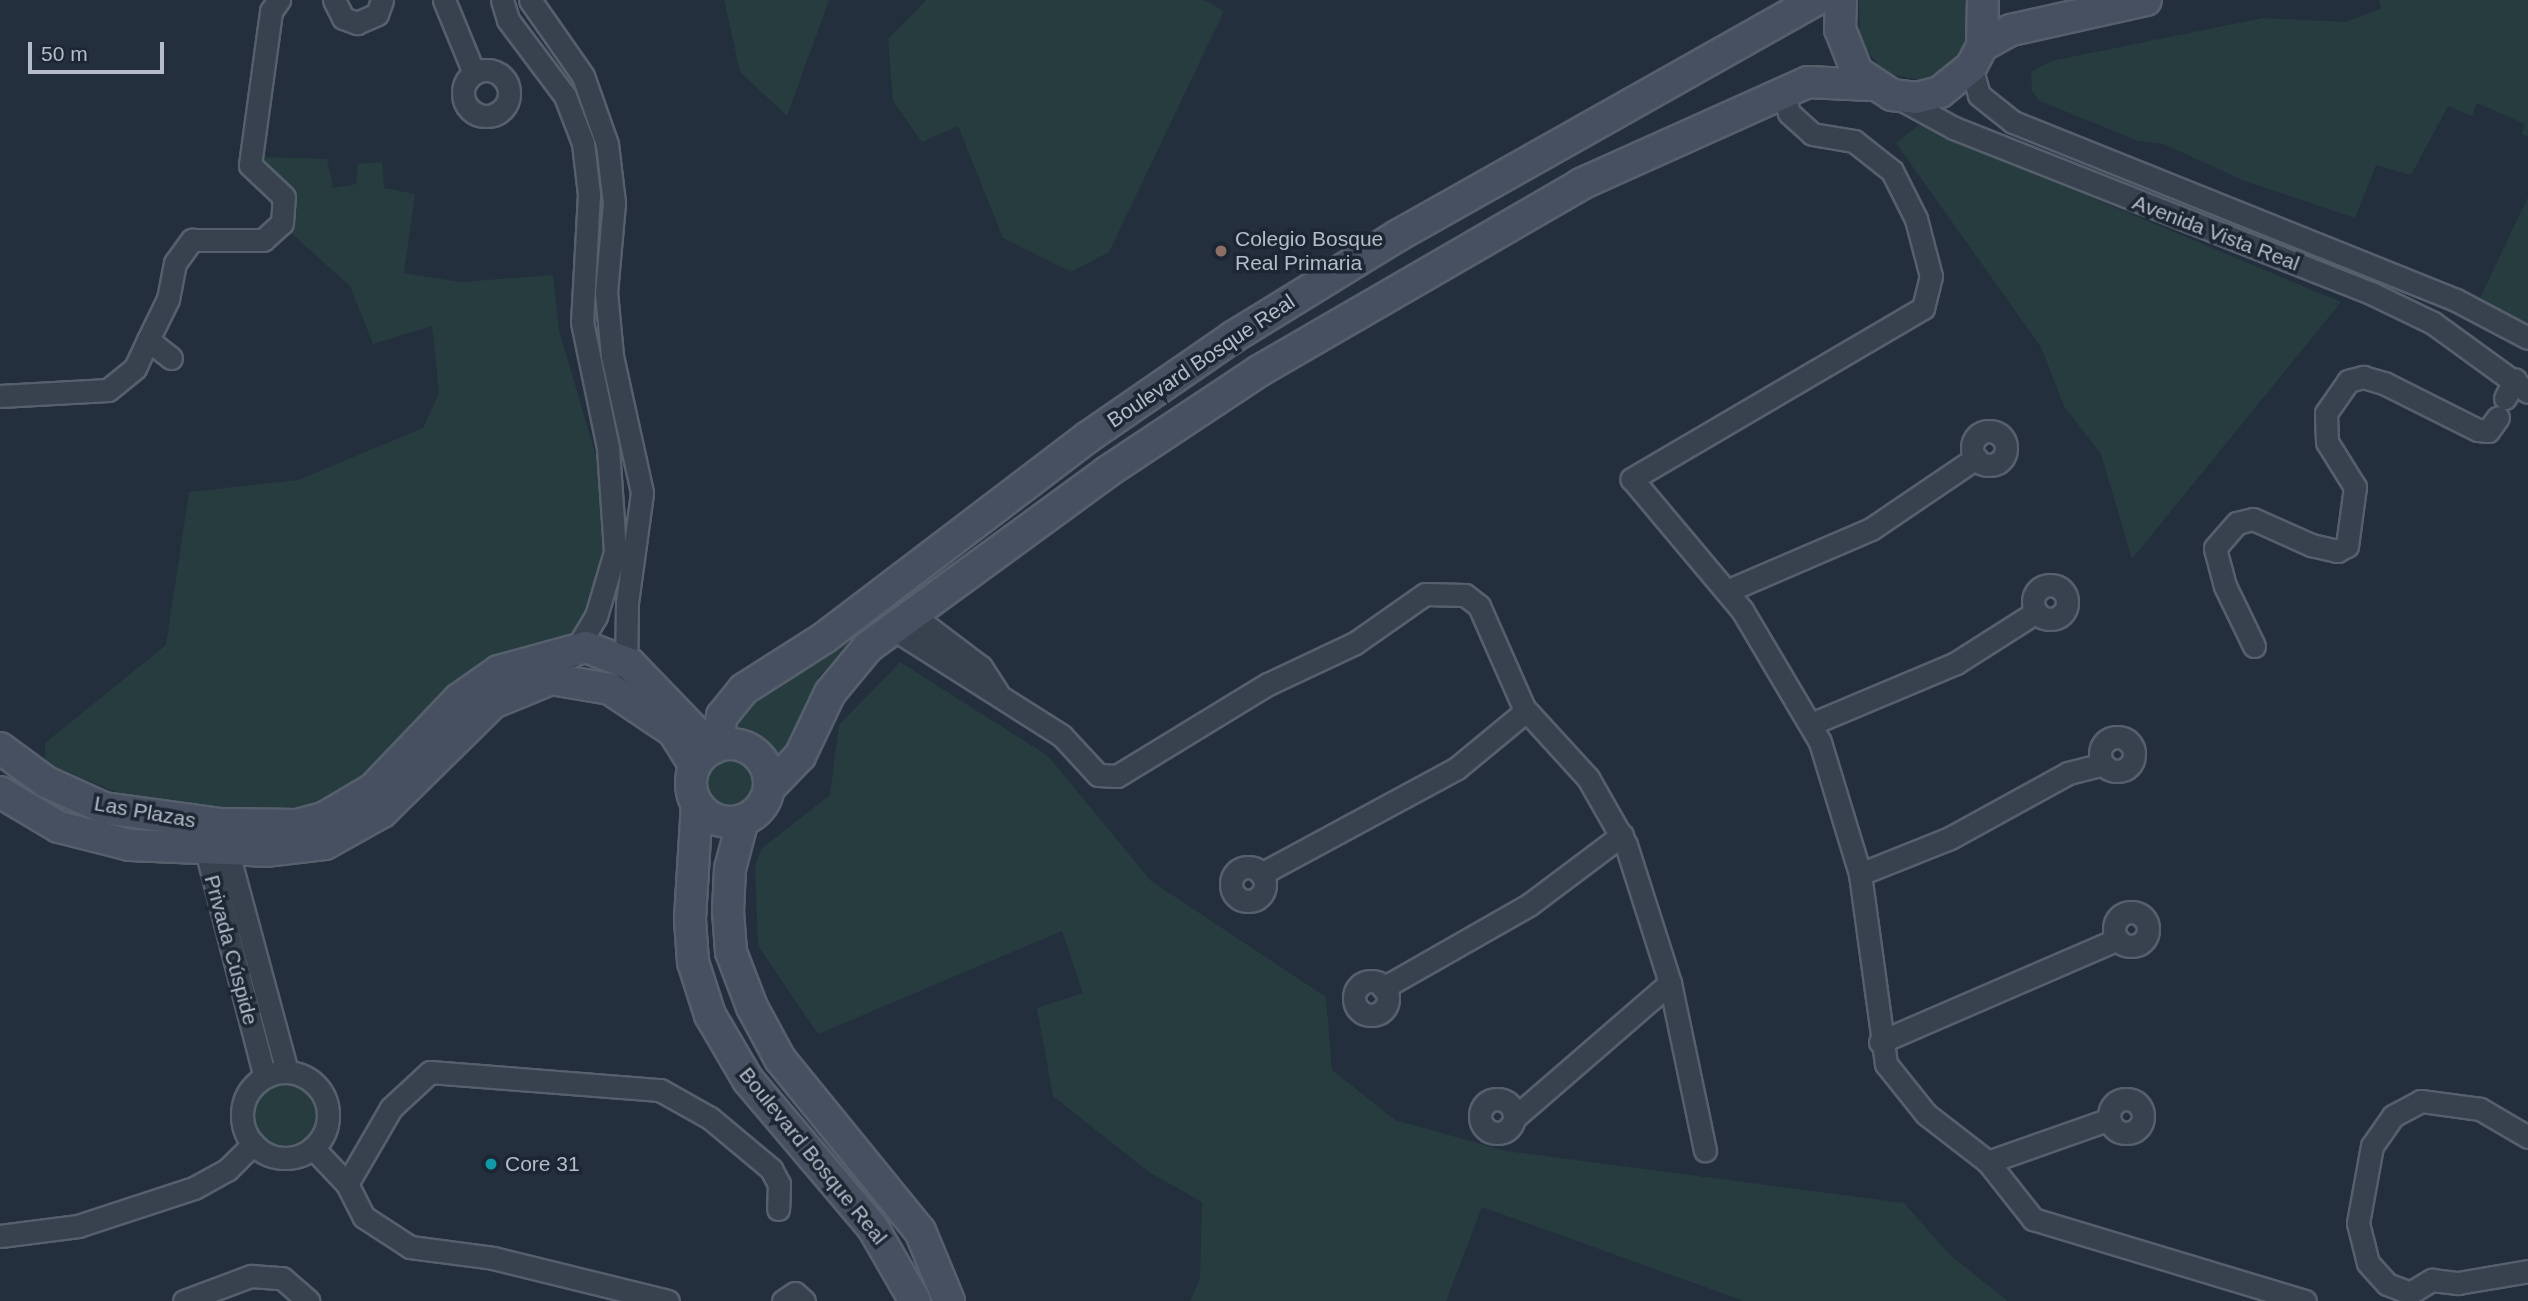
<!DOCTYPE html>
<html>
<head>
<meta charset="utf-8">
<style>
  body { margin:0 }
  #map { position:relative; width:2528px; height:1301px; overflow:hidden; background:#242f3e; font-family:Arial,sans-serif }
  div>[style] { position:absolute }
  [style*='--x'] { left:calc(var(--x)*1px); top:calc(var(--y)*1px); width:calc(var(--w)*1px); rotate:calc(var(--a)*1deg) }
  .green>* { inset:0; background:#263c3f }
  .round { border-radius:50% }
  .roads { filter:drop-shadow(2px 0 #565f6c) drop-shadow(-2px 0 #565f6c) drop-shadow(0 2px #565f6c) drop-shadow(0 -2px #565f6c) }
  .street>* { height:21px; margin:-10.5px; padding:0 10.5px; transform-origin:10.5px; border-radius:10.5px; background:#38414e }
  .street>.ring { margin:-10.5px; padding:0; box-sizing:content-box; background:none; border:21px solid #38414e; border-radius:50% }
  .secondary>* { height:30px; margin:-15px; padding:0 15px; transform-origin:15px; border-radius:15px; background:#465061 }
  .secondary>.ring { margin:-15px; padding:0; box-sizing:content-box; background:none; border:30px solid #465061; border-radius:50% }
  .dots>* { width:19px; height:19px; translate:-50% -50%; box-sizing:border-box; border:4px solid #1d2633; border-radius:50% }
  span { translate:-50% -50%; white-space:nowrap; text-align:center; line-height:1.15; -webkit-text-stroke:7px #1d2633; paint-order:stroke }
  .street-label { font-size:21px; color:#b4bcc9 }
  .poi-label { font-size:21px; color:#b4bcc9 }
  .left { translate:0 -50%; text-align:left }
  .scale { position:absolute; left:28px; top:42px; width:136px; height:32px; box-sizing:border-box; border:4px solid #b4bcc9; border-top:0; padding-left:9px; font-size:21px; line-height:24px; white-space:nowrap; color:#b4bcc9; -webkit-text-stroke:5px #1d2633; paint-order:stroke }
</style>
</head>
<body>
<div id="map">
  <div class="green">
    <i style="clip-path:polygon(724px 0,829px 0,787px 116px,740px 72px)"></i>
    <i style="clip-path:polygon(926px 0,1204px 0,1224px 11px,1109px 252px,1071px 272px,1003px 238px,958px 126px,922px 142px,893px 101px,888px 39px)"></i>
    <i style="clip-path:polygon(1859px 0,1972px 0,1967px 48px,1938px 76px,1919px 80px,1885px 73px,1860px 42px)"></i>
    <i style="clip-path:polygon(2379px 0,2528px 0,2528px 137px,2521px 134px,2525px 124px,2477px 103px,2472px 116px,2448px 106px,2411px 175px,2376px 165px,2355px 218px,2242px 180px,2164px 144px,2138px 141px,2040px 101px,2032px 91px,2031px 72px,2051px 61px,2263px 18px,2345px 22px,2381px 9px)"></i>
    <i style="clip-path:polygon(1919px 125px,2341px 302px,2132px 559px,2101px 454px,2064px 406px,2041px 347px,1896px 143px)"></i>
    <i style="clip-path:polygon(259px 157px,327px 159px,333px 188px,356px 184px,358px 164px,382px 162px,384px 188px,415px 194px,404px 273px,460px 282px,553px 275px,559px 330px,608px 497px,604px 576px,571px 640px,395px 750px,332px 802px,254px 813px,148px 805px,45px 763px,45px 743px,166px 645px,189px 492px,298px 480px,423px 428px,439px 393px,432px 326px,373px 344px,350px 286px,290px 232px,295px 194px)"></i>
    <i style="clip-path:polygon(2528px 197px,2528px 325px,2480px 298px)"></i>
    <i style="clip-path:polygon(843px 634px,850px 642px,819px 677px,773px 773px,765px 752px,727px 725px,740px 709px)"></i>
    <i style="clip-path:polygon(900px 662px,1048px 756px,1151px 881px,1326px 997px,1332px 1070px,1395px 1120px,1506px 1151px,1904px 1203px,1951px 1256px,2008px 1301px,1744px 1301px,1482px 1207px,1446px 1301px,1190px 1301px,1200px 1279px,1202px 1202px,1149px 1172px,1053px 1096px,1037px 1008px,1083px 993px,1062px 931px,818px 1034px,758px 946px,755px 867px,761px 849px,830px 795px,839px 725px)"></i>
    <i class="round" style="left:701px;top:750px;width:58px;height:58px"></i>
    <i class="round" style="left:248px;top:1078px;width:74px;height:74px"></i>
  </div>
  <div class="roads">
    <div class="street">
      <i style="--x:334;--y:0;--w:20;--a:63"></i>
      <i style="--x:343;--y:18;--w:15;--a:20"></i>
      <i style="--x:357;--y:23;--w:22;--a:-24"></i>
      <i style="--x:377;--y:14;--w:15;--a:-70"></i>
      <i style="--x:444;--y:0;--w:79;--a:67.7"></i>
      <i style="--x:502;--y:0;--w:21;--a:73"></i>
      <i style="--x:508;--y:20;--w:95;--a:53.1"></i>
      <i style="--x:565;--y:96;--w:50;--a:69"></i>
      <i style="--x:583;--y:143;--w:51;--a:83.3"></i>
      <i style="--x:589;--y:194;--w:128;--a:93.1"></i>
      <i style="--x:582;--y:322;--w:129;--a:78.3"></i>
      <i style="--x:608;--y:448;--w:104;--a:86.1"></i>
      <i style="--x:615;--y:552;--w:67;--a:106.5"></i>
      <i style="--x:596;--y:616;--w:47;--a:121"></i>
      <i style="--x:530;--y:0;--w:93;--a:55.1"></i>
      <i style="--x:583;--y:76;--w:72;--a:70.6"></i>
      <i style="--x:607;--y:144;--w:59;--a:83.2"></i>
      <i style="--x:614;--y:203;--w:89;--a:95.1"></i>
      <i style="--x:606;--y:292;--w:64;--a:84.6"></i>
      <i style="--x:612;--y:356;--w:140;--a:77.6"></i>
      <i style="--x:642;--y:493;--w:111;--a:97.8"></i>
      <i style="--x:627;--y:603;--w:70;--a:90.8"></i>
      <i style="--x:1971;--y:67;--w:29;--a:74"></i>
      <i style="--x:1979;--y:95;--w:43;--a:38.5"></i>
      <i style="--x:2013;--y:122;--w:477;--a:21.9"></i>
      <i style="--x:2456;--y:300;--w:81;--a:27.8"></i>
      <i class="ring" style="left:463px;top:70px;width:25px;height:25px"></i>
      <i style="--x:1783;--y:92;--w:22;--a:74"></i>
      <i style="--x:1789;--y:113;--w:31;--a:42"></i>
      <i style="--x:1812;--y:134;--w:43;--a:9.5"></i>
      <i style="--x:1854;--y:141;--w:48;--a:38.3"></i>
      <i style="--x:1892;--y:171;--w:54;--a:63.4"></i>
      <i style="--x:1916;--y:219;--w:59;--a:75.3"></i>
      <i style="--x:1931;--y:276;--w:33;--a:104"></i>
      <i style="--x:1923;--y:308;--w:338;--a:149.6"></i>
      <i style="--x:1632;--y:479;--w:171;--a:50"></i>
      <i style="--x:1742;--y:610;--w:153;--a:59.4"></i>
      <i style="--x:1820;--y:742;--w:138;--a:73.1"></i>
      <i style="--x:1860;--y:874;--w:192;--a:82.2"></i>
      <i style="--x:1886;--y:1064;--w:64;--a:51.3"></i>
      <i style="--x:1926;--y:1114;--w:78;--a:37.7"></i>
      <i style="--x:1988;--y:1162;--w:73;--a:51.7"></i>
      <i style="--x:2033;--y:1219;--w:284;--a:16.8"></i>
      <i style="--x:1899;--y:98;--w:63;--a:28.6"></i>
      <i style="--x:1954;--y:128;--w:448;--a:21.6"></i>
      <i style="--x:2371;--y:293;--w:69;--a:25.8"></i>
      <i style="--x:2433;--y:323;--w:117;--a:36"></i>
      <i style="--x:171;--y:358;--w:29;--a:-142"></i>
      <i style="--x:148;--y:340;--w:46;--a:-64"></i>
      <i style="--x:168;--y:299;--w:37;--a:-79"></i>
      <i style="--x:175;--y:263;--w:29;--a:-54"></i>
      <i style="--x:192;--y:240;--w:71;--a:0"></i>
      <i style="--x:263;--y:240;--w:25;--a:-42"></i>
      <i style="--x:282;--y:223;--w:26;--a:-86"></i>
      <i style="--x:284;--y:197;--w:47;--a:-136.7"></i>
      <i style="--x:250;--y:165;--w:155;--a:-82.2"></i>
      <i style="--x:271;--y:11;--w:14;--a:-54"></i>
      <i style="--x:0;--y:396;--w:108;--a:-3.2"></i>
      <i style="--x:108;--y:390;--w:35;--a:-39"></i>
      <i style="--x:135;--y:368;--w:31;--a:-65"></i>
      <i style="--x:2505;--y:398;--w:21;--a:-61"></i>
      <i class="ring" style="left:1972px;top:431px;width:13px;height:13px"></i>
      <i class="ring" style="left:2033px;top:585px;width:13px;height:13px"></i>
      <i style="--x:1727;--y:591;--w:157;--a:-23.3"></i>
      <i style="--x:1871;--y:529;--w:127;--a:-34.1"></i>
      <i style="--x:911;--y:614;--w:88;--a:37.1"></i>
      <i style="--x:981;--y:667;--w:30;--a:57"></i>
      <i style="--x:892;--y:628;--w:201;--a:32.4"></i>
      <i style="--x:1062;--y:736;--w:53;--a:47.3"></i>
      <i style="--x:1098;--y:775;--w:19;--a:3"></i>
      <i style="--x:1117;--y:776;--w:177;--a:-31.4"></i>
      <i style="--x:1268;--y:684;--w:96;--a:-25.2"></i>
      <i style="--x:1355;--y:643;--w:85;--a:-35"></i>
      <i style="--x:1425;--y:594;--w:40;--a:1.4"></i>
      <i style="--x:1465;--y:595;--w:18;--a:38"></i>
      <i style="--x:1479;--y:606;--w:111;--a:66.2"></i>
      <i style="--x:1524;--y:708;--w:95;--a:47.6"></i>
      <i style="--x:1588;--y:778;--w:77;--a:60.4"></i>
      <i style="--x:1626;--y:845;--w:145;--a:72.3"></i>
      <i style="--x:1670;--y:983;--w:171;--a:78.2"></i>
      <i style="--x:2254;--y:646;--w:67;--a:-115.8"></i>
      <i style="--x:2225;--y:586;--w:39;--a:-105"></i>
      <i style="--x:2215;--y:548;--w:33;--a:-49"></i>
      <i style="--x:2237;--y:523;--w:16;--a:-14"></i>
      <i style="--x:2253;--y:519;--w:64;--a:24.1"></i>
      <i style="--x:2311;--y:545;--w:27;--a:13"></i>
      <i style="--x:2337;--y:551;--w:11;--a:-27"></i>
      <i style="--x:2347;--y:546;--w:60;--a:-82.3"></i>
      <i style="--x:2355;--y:487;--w:53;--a:-121.9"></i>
      <i style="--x:2327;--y:442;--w:29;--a:-92"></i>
      <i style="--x:2326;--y:413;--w:39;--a:-55"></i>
      <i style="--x:2348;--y:381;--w:16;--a:-15"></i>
      <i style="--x:2363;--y:377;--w:22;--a:16"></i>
      <i style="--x:2384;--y:383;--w:105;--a:26.6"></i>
      <i style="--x:2478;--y:430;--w:10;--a:6"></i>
      <i style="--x:2488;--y:431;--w:17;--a:-54"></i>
      <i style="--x:1811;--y:724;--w:157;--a:-22.8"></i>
      <i style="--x:1956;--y:663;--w:95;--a:-32.5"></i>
      <i class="ring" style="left:2100px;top:737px;width:13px;height:13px"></i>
      <i style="--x:203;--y:838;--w:247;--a:75.5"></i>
      <i style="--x:224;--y:838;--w:242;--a:74.9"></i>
      <i class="ring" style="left:1231px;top:867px;width:13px;height:13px"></i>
      <i style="--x:1261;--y:874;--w:223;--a:-28.4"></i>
      <i style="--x:1457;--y:768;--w:89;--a:-39.6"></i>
      <i style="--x:1860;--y:874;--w:97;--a:-21.8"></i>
      <i style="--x:1950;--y:838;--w:135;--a:-28.8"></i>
      <i style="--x:2068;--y:773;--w:36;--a:-14"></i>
      <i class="ring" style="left:2114px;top:912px;width:13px;height:13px"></i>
      <i class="ring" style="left:1354px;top:981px;width:13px;height:13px"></i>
      <i style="--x:1383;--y:988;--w:169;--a:-29.7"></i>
      <i style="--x:1530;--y:904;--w:115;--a:-36.9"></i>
      <i style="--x:1880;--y:1042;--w:259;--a:-23.4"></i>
      <i class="ring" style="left:242px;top:1072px;width:65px;height:65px"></i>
      <i class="ring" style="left:2109px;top:1099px;width:13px;height:13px"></i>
      <i class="ring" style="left:1480px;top:1099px;width:13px;height:13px"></i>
      <i style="--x:1514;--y:1118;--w:206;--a:-40.9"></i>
      <i style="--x:2528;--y:1137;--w:56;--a:-149.7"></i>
      <i style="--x:2480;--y:1109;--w:60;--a:-172.3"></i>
      <i style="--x:2421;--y:1101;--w:32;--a:152"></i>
      <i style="--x:2393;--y:1116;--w:37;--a:125"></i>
      <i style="--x:2372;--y:1146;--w:78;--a:100.3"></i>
      <i style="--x:2358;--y:1223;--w:41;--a:76"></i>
      <i style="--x:2368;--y:1263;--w:28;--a:48"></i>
      <i style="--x:2387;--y:1284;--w:25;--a:21"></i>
      <i style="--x:2410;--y:1293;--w:26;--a:-31"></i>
      <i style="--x:2432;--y:1280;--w:26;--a:7"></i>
      <i style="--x:2458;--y:1283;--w:71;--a:-9.7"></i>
      <i style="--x:313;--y:1148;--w:50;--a:46.6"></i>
      <i style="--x:347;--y:1184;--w:37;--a:63"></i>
      <i style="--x:364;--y:1217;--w:55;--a:33.1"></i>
      <i style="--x:410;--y:1247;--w:84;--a:7.5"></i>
      <i style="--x:493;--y:1258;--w:180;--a:13.8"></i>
      <i style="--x:1988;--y:1162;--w:129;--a:-19.4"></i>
      <i style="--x:347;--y:1184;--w:88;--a:-59.9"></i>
      <i style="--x:391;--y:1108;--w:53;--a:-42.7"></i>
      <i style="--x:430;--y:1072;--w:231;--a:4.5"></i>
      <i style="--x:660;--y:1090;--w:57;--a:29.2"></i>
      <i style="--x:710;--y:1118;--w:80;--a:39.9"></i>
      <i style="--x:771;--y:1169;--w:17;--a:62"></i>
      <i style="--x:779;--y:1184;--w:25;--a:92"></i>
      <i style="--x:0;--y:1236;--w:79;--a:-7.3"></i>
      <i style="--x:78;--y:1226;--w:122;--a:-18.1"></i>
      <i style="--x:194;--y:1188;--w:38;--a:-29"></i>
      <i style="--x:227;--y:1170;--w:37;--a:-45"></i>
      <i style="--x:184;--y:1301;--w:72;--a:-20.5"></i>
      <i style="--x:251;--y:1276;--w:31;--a:4"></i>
      <i style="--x:282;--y:1278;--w:35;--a:41"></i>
      <i style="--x:783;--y:1301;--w:14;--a:-34"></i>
      <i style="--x:795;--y:1293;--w:12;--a:42"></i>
    </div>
    <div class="secondary">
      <i style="--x:1841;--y:0;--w:29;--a:92"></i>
      <i style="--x:1840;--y:29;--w:46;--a:68.4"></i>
      <i style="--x:1857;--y:72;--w:42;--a:33.3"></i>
      <i style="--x:1892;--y:95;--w:24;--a:7"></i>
      <i style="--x:1916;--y:98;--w:25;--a:-14"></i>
      <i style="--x:1940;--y:92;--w:40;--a:-39"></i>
      <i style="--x:1971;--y:67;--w:24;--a:-62"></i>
      <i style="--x:1982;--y:46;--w:46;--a:-88.8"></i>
      <i style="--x:1982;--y:46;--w:33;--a:-29"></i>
      <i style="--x:2011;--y:30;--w:138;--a:-12.5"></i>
      <i class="ring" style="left:691px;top:744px;width:48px;height:48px"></i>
      <i style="--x:716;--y:747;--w:32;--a:-79"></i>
      <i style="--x:722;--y:716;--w:35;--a:-51"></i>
      <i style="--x:744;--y:689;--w:95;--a:-32.5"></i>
      <i style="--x:824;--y:638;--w:332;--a:-37.3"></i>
      <i style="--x:1088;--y:437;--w:176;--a:-34.6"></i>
      <i style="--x:1233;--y:337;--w:193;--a:-31.6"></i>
      <i style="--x:1397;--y:236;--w:481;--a:-29.4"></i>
      <i style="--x:0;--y:748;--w:57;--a:36.5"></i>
      <i style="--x:46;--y:782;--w:64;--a:24.1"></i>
      <i style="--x:104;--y:808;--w:118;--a:7.8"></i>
      <i style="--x:221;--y:824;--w:76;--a:0.8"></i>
      <i style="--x:297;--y:825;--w:28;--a:-15"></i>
      <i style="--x:324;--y:818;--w:57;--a:-30.6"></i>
      <i style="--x:373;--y:789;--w:124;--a:-46.3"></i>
      <i style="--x:459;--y:699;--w:49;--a:-35"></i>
      <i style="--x:499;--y:671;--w:90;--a:-15.4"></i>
      <i style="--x:586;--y:647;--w:47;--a:21.1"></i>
      <i style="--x:630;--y:664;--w:118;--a:46"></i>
      <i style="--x:769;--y:788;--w:45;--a:-45.9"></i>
      <i style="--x:800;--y:756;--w:70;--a:-64.5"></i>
      <i style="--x:830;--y:693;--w:60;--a:-50.4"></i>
      <i style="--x:868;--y:647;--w:296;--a:-36.2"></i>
      <i style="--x:1107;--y:472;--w:182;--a:-33.6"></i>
      <i style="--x:1259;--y:371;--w:372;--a:-30.1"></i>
      <i style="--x:1581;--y:184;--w:249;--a:-24.2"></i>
      <i style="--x:1808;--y:82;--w:62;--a:2.8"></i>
      <i style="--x:0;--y:792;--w:69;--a:30.7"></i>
      <i style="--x:59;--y:827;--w:73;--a:14.2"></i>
      <i style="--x:130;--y:845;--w:135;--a:2.5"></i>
      <i style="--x:265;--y:851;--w:60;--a:-6.7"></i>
      <i style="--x:325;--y:844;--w:65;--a:-29.3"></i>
      <i style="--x:382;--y:812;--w:156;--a:-44.5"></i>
      <i style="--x:493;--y:703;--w:63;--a:-22.5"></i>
      <i style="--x:551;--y:679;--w:60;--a:9.6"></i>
      <i style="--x:610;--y:689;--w:76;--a:33.7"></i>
      <i style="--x:673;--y:731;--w:41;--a:57.8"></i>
      <i style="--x:697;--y:804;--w:116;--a:93.5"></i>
      <i style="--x:690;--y:920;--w:42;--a:85.9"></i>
      <i style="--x:693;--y:962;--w:56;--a:72.2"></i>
      <i style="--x:710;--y:1015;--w:75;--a:59.7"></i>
      <i style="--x:748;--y:1080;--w:194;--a:49.8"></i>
      <i style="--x:873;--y:1228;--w:84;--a:60.1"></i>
      <i style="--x:743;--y:820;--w:51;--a:104.9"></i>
      <i style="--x:730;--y:869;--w:42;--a:92.7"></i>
      <i style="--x:728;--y:911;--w:41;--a:85.8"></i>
      <i style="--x:731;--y:952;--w:59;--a:69.1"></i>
      <i style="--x:752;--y:1007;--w:59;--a:61.7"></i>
      <i style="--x:780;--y:1059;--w:222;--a:50.9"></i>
      <i style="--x:920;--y:1231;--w:76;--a:67.5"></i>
    </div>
  </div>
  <div class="dots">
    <i style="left:1221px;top:251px;background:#8d6e63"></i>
    <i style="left:491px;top:1164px;background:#0f9aa8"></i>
  </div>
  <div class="street-label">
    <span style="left:2216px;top:233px;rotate:21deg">Avenida Vista Real</span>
    <span style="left:1201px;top:361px;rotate:-34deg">Boulevard Bosque Real</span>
    <span style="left:145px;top:812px;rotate:10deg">Las Plazas</span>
    <span style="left:231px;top:950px;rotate:75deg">Privada Cúspide</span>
    <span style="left:813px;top:1156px;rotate:51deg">Boulevard Bosque Real</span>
  </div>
  <div class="poi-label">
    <span class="left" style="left:1235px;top:251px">Colegio Bosque<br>Real Primaria</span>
    <span class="left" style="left:505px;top:1164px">Core 31</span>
  </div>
  <div class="scale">50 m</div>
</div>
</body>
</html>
